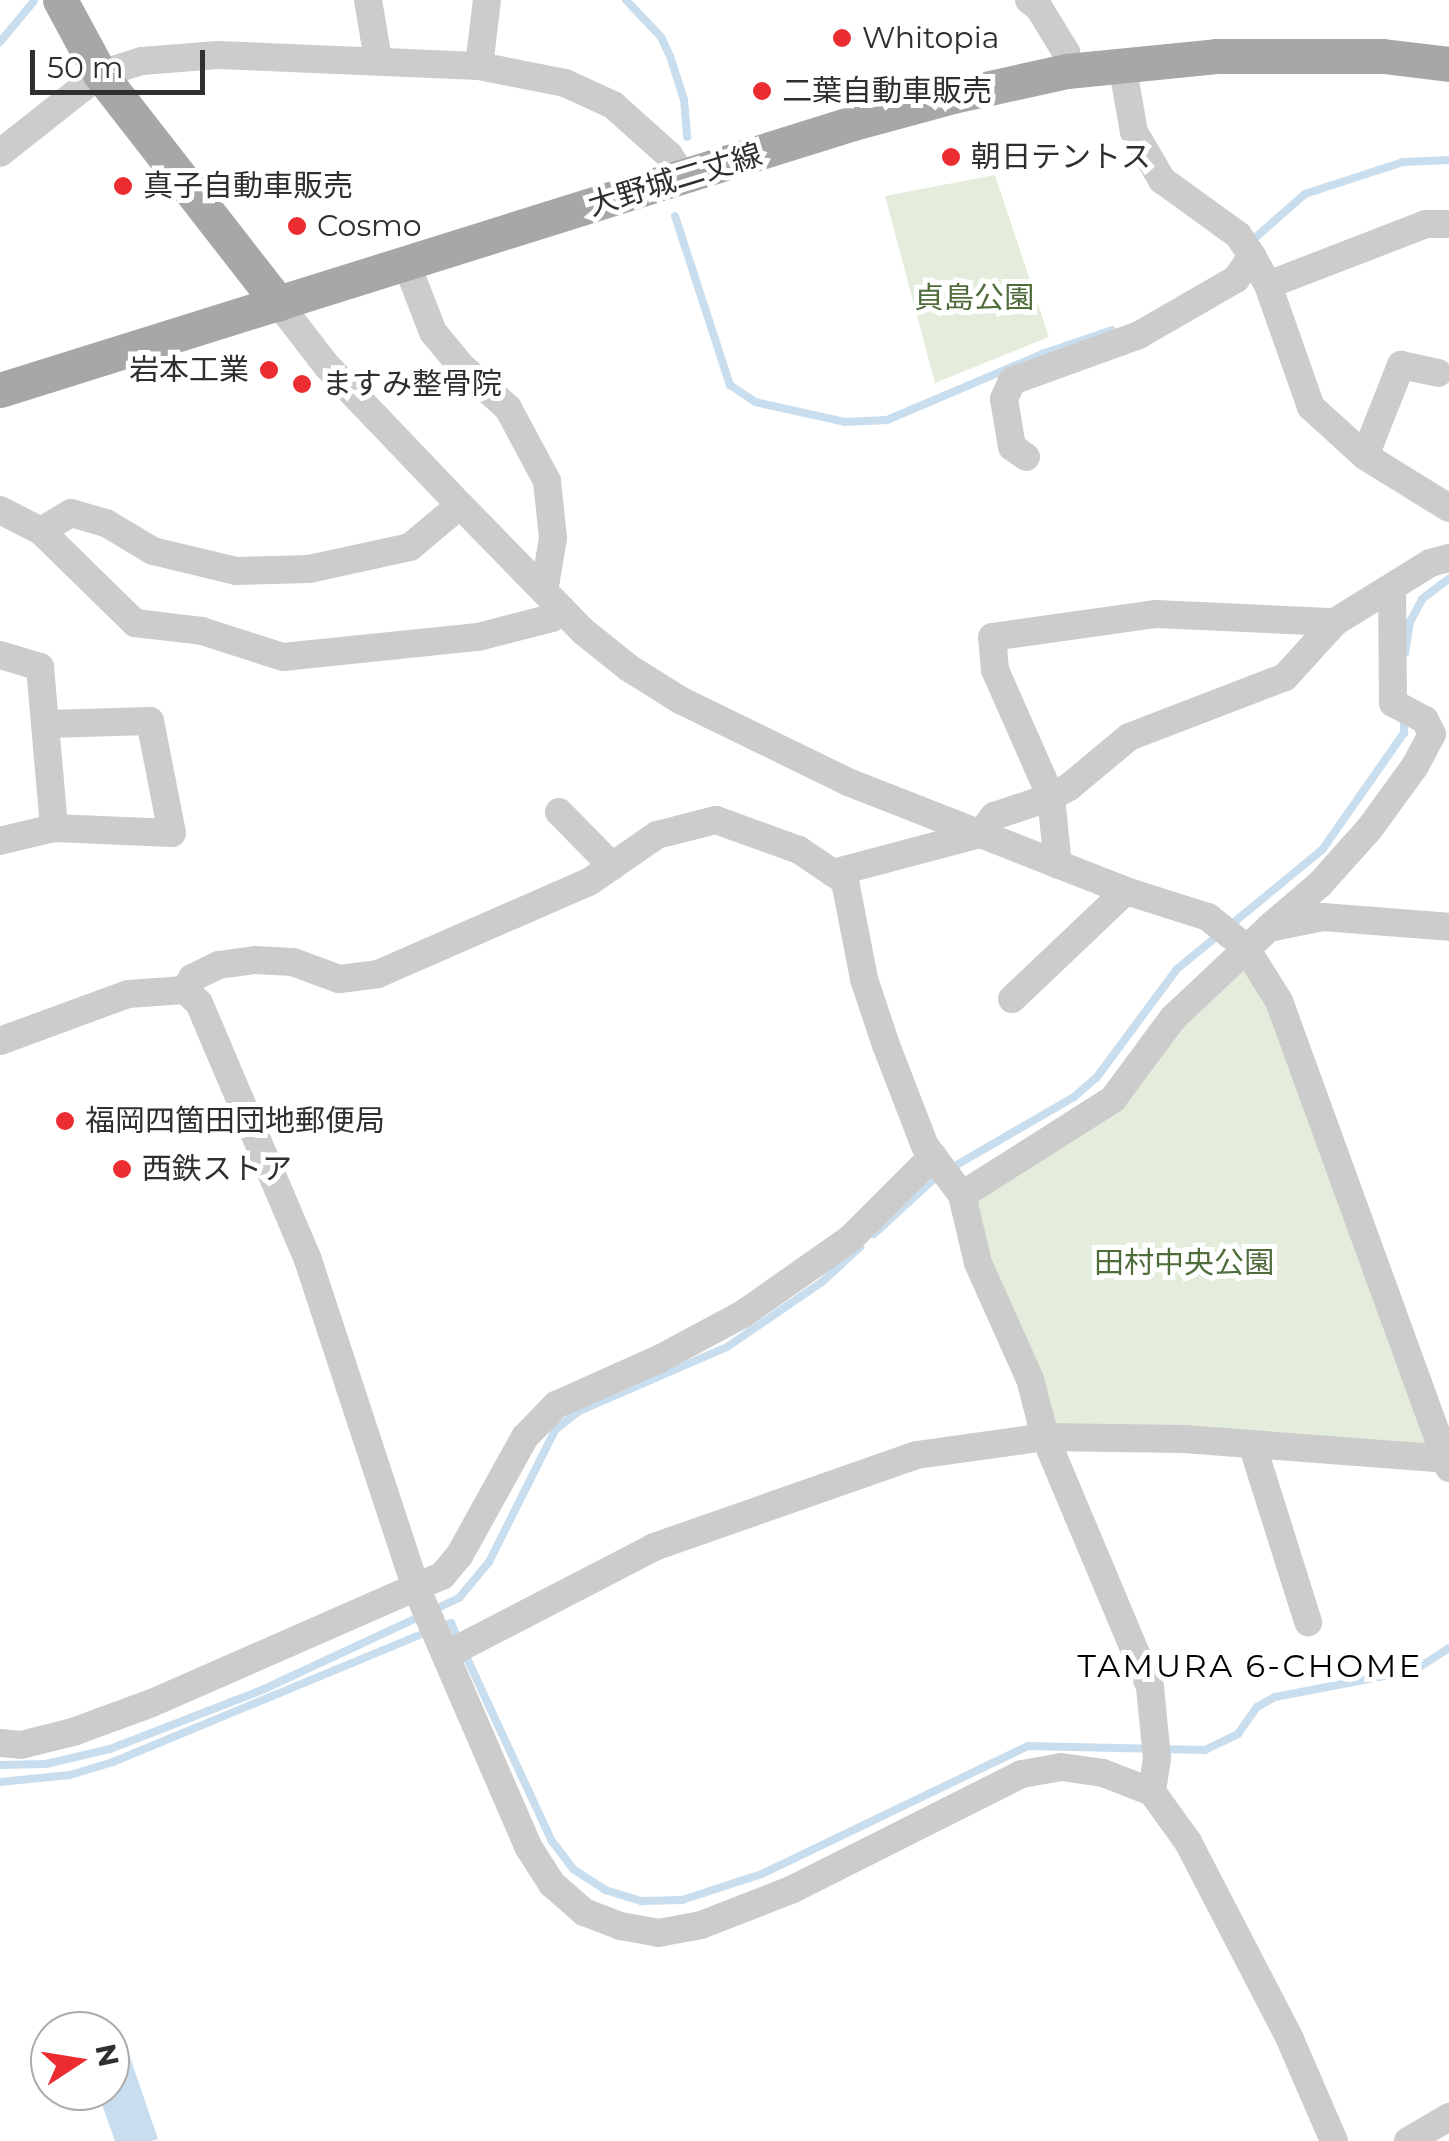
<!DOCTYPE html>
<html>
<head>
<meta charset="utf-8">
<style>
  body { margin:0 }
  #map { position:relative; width:1449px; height:2141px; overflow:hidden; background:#fff; font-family:Montserrat,"Noto Sans JP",sans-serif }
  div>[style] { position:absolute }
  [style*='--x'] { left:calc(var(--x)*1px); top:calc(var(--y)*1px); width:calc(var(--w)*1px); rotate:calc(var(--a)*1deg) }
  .green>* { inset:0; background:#e4eddc }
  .water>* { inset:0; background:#c8dded }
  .stream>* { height:8px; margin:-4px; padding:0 4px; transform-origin:4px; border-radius:4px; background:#c8dded }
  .minor>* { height:28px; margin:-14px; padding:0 14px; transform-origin:14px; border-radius:14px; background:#ccc }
  .major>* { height:35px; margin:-17.5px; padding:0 17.5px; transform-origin:17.5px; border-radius:17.5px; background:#a7a7a7 }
  .dots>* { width:28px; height:28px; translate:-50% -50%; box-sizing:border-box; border:5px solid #fff; border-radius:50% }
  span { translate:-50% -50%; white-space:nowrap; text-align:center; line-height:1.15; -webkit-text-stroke:10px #fff; paint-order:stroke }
  .poi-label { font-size:30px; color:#2f2f2f }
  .left { translate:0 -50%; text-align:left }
  .right { translate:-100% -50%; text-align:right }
  .street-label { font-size:30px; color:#2f2f2f }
  .park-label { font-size:30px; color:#4f6c3b }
  .neighbourhood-label { font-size:32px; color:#000; letter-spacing:2.5px }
  .north { position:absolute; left:30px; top:2011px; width:100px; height:100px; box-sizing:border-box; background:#fff; border:2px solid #acacac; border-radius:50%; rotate:78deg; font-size:28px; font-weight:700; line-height:40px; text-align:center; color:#2f2f2f }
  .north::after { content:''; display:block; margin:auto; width:35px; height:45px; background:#eb2c30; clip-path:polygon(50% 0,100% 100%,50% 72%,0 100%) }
  .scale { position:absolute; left:30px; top:50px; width:175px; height:45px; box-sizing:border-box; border:5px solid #2f2f2f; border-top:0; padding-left:12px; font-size:30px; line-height:35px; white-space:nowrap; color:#2f2f2f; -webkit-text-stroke:8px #fff; paint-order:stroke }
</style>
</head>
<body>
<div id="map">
  <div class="green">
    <i style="clip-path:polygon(995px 175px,1049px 337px,935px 383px,885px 196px)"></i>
    <i style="clip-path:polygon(1242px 962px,1271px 1006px,1435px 1450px,1052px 1427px,985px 1259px,971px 1199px,1118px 1106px,1178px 1025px)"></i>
  </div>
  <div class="water">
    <i style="clip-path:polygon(130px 2057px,158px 2139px,151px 2141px,115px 2141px,97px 2091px,110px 2091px,110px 2064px)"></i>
  </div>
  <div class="stream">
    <i style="--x:626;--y:0;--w:51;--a:46.6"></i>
    <i style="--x:661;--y:37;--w:21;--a:65"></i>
    <i style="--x:670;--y:56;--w:46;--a:72.3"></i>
    <i style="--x:684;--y:100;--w:37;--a:85"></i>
    <i style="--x:0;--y:42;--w:53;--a:-50.3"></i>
    <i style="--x:675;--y:216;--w:178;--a:72"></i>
    <i style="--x:730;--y:385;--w:30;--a:34"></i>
    <i style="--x:755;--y:402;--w:92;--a:12.5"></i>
    <i style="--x:845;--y:422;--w:42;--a:-2.7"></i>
    <i style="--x:887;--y:420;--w:172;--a:-23"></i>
    <i style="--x:1045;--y:353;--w:71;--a:-18.9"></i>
    <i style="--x:1249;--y:243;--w:74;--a:-41.2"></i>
    <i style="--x:1305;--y:194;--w:103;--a:-18.1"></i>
    <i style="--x:1403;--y:162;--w:46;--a:-2.5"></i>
    <i style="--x:1405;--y:653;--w:31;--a:-81"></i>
    <i style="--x:1410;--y:622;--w:26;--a:-62"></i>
    <i style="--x:1422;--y:599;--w:34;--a:-37"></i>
    <i style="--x:874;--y:1234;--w:84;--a:-42.6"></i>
    <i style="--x:936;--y:1177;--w:160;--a:-30.1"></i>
    <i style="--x:1074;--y:1097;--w:30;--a:-41"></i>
    <i style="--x:1097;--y:1077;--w:134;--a:-53.5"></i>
    <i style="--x:1177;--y:969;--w:188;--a:-39.4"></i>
    <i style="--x:1322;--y:850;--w:143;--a:-55"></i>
    <i style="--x:1404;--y:733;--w:16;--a:-90"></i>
    <i style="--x:434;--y:1610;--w:28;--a:-26"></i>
    <i style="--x:459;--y:1598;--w:47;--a:-50.2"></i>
    <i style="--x:489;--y:1562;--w:148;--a:-63.4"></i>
    <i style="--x:555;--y:1430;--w:31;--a:-38"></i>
    <i style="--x:579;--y:1411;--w:161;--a:-23.4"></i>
    <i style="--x:727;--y:1347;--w:115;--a:-34.4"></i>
    <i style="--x:822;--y:1282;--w:52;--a:-42.6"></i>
    <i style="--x:440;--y:1627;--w:12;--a:-20"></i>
    <i style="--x:451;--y:1623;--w:20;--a:66"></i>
    <i style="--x:465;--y:1654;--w:206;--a:65.1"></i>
    <i style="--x:552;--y:1841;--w:35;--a:53"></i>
    <i style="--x:573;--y:1869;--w:38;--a:33"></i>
    <i style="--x:605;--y:1890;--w:39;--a:17"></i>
    <i style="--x:642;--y:1901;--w:40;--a:-1.4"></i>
    <i style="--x:682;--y:1900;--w:84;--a:-18"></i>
    <i style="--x:762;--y:1874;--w:295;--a:-25.7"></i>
    <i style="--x:1028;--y:1746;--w:177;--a:1.3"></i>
    <i style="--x:1205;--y:1750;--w:37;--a:-26"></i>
    <i style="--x:1238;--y:1734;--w:33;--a:-55"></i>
    <i style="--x:1257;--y:1707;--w:21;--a:-29"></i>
    <i style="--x:1275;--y:1697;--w:143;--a:-10.9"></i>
    <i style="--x:1415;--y:1670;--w:40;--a:-32.9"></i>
    <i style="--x:0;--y:1765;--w:46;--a:-1.2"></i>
    <i style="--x:46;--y:1764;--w:66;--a:-13.2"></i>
    <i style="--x:110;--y:1749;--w:163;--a:-21.2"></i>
    <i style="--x:262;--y:1690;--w:175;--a:-25"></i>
    <i style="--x:0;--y:1782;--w:70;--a:-5.7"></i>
    <i style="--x:70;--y:1775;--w:45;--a:-16.8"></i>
    <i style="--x:113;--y:1762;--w:340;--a:-22.5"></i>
  </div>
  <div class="minor">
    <i style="--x:368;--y:0;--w:61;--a:80.5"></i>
    <i style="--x:1029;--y:0;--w:13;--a:39"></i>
    <i style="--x:1039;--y:8;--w:52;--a:58.5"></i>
    <i style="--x:1066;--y:52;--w:19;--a:87"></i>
    <i style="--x:1122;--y:64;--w:69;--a:80"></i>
    <i style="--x:1134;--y:132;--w:56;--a:59.7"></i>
    <i style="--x:1162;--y:180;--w:94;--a:35.9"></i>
    <i style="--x:1238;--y:235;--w:25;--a:56"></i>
    <i style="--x:479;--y:66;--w:66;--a:-83.1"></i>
    <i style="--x:0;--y:153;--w:127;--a:-38.3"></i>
    <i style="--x:100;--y:74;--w:44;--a:-17.2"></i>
    <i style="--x:142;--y:61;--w:76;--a:-4.5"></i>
    <i style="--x:218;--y:55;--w:261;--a:2.4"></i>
    <i style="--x:479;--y:66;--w:88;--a:11.2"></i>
    <i style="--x:565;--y:83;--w:53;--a:24.6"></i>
    <i style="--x:613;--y:105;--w:75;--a:41.8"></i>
    <i style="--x:669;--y:155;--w:25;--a:56"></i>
    <i style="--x:407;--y:265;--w:72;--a:68.8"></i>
    <i style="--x:433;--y:332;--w:44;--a:50.5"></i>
    <i style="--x:461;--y:366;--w:63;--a:41.8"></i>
    <i style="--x:508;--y:408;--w:83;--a:61.9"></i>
    <i style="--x:547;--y:481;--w:57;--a:84"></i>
    <i style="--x:553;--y:538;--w:43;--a:99.5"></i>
    <i style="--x:546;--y:580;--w:9;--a:131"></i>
    <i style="--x:1268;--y:285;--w:169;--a:-21.1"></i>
    <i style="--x:1426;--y:224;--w:23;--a:0"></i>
    <i style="--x:279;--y:304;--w:78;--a:52.3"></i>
    <i style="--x:327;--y:366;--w:192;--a:46.3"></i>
    <i style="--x:460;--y:505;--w:177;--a:45.7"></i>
    <i style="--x:584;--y:632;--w:58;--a:38.7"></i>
    <i style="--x:629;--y:668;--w:60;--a:32.1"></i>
    <i style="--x:680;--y:700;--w:187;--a:26"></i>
    <i style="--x:848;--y:782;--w:299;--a:21.4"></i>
    <i style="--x:1126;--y:891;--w:86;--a:17.6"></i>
    <i style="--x:1208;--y:917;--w:48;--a:39"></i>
    <i style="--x:1245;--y:947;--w:64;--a:57.8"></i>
    <i style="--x:1279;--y:1001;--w:497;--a:70"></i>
    <i style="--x:1365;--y:456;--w:98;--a:-68.4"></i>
    <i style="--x:1401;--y:365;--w:38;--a:12"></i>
    <i style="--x:1026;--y:457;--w:17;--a:-144"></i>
    <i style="--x:1012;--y:447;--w:49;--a:-99.5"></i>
    <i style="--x:1004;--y:399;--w:20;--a:-66"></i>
    <i style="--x:1012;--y:381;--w:135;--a:-19.9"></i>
    <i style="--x:1139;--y:335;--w:112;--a:-30"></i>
    <i style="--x:1236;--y:279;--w:28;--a:-55"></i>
    <i style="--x:1252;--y:256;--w:33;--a:61"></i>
    <i style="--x:1268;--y:285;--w:129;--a:70.6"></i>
    <i style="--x:1311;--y:407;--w:73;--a:42.2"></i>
    <i style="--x:1365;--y:456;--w:99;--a:31.8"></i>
    <i style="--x:0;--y:510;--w:46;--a:27.1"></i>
    <i style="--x:41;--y:531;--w:35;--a:-31"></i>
    <i style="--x:71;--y:513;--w:36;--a:16"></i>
    <i style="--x:106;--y:523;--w:55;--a:30.8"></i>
    <i style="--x:153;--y:551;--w:85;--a:13.5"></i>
    <i style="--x:236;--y:571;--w:73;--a:-1.6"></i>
    <i style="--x:309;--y:569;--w:103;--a:-12.3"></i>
    <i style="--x:410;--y:547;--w:65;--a:-40"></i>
    <i style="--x:41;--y:531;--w:132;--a:44.4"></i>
    <i style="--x:135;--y:623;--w:67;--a:6.8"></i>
    <i style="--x:202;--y:631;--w:85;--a:17.8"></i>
    <i style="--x:283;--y:657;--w:196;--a:-5.9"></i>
    <i style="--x:478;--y:637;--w:76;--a:-14.4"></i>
    <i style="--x:552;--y:618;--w:13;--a:-45"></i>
    <i style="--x:0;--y:655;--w:42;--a:16.7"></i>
    <i style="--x:40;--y:667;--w:162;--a:85"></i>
    <i style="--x:54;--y:828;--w:118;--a:2.4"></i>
    <i style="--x:172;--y:833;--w:114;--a:-101.1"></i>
    <i style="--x:150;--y:721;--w:103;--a:178.3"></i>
    <i style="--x:559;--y:812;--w:76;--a:45.5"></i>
    <i style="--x:0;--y:841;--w:56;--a:-13.5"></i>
    <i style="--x:1058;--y:865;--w:68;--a:-95.9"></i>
    <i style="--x:1051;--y:797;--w:139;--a:-113.8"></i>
    <i style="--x:995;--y:670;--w:33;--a:-95"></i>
    <i style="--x:992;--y:637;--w:166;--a:-8"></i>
    <i style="--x:1156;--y:614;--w:179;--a:2.6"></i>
    <i style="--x:833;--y:873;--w:152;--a:-14.9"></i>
    <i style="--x:980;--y:834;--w:23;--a:-52"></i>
    <i style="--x:994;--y:816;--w:60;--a:-18.4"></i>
    <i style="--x:1051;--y:797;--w:21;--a:-29"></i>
    <i style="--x:1069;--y:787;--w:78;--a:-39.8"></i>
    <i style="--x:1129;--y:737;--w:167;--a:-21"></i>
    <i style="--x:1285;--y:677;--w:74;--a:-47.7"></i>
    <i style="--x:1335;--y:622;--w:112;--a:-31.8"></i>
    <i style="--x:1430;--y:563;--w:20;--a:-15"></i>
    <i style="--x:1272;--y:925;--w:63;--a:-40.5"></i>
    <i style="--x:1320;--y:884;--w:75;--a:-48.2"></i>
    <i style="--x:1370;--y:828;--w:77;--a:-54"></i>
    <i style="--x:1415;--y:766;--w:36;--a:-62"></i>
    <i style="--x:1432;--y:734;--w:16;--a:-117"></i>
    <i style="--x:1425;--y:720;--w:36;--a:-152"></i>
    <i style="--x:1393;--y:703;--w:115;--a:-90.5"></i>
    <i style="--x:185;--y:990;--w:14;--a:-60"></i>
    <i style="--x:192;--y:978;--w:30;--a:-26"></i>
    <i style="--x:219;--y:965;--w:36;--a:-8"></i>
    <i style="--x:255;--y:960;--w:38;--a:3"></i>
    <i style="--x:293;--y:962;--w:49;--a:20.3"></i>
    <i style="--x:339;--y:979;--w:39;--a:-7"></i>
    <i style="--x:378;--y:974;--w:230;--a:-23.6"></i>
    <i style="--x:589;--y:882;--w:83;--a:-34.7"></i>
    <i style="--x:657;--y:835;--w:61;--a:-14.3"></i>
    <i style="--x:716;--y:820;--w:88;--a:19.9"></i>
    <i style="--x:799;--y:850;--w:55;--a:34"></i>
    <i style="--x:845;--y:881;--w:100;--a:79"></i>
    <i style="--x:864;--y:979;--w:70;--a:71.6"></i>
    <i style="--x:886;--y:1045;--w:108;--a:68.9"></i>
    <i style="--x:925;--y:1146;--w:61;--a:52.9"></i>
    <i style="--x:962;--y:1195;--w:70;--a:76.8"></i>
    <i style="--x:978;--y:1263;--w:127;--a:65.9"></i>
    <i style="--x:1030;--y:1379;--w:60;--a:75.5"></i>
    <i style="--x:1045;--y:1437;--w:271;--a:67.2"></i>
    <i style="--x:1150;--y:1687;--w:72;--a:84.4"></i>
    <i style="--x:1157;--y:1759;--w:33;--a:99"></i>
    <i style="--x:1012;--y:999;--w:157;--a:-43.5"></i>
    <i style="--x:0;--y:1041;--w:136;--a:-20.2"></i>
    <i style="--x:128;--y:994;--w:57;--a:-4"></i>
    <i style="--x:185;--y:990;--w:19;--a:43"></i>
    <i style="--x:199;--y:1003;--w:279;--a:67"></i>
    <i style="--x:308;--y:1260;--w:342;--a:71.8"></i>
    <i style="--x:415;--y:1585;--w:287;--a:66.6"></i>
    <i style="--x:529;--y:1848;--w:43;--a:57.4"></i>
    <i style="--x:552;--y:1884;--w:43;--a:41.2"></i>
    <i style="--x:584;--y:1912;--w:39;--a:21"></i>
    <i style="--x:620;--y:1926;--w:39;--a:10"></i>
    <i style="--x:658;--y:1933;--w:44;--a:-10.5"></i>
    <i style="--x:701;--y:1925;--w:97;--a:-21.3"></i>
    <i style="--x:791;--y:1890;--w:258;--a:-26.7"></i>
    <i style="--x:1022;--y:1774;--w:40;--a:-10"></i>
    <i style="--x:1061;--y:1767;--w:42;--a:8.1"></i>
    <i style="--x:1103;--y:1773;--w:53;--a:21.2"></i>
    <i style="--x:1152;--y:1792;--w:62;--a:54.2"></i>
    <i style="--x:1188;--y:1842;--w:220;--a:62.6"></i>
    <i style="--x:1289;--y:2037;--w:113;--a:66.6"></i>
    <i style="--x:962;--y:1195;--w:179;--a:-32.4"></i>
    <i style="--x:1113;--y:1099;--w:101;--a:-53.5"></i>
    <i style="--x:1173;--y:1018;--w:132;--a:-43.2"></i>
    <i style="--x:1269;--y:928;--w:55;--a:-11.5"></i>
    <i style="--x:1323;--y:917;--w:126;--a:4.5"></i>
    <i style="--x:1252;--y:1444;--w:187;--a:72.5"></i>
    <i style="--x:446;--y:1655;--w:234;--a:-27.4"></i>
    <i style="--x:654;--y:1547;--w:279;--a:-19.3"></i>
    <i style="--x:917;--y:1455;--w:129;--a:-8"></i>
    <i style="--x:1045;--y:1437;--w:139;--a:0.8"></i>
    <i style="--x:1184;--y:1439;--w:266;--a:4.3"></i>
    <i style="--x:0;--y:1743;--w:21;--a:5"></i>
    <i style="--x:21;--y:1745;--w:54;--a:-14"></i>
    <i style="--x:73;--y:1732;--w:84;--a:-20.2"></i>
    <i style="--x:152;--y:1703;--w:317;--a:-23.7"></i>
    <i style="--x:442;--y:1576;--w:26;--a:-50"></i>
    <i style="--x:459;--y:1556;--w:136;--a:-61"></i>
    <i style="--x:525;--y:1437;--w:45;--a:-45.9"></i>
    <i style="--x:556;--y:1405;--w:113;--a:-24.1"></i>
    <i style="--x:659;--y:1359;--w:95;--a:-28.2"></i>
    <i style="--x:743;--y:1314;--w:132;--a:-35.1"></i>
    <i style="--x:851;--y:1238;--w:116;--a:-45"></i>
    <i style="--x:1408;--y:2141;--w:48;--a:-30.3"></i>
  </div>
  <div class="major">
    <i style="--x:60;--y:0;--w:84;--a:61.6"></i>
    <i style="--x:100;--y:74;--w:291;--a:52.1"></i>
    <i style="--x:0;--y:390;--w:894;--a:-17.38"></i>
    <i style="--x:853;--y:123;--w:104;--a:-15.1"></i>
    <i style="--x:953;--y:96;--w:117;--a:-12.4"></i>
    <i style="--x:1067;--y:71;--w:150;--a:-5.7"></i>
    <i style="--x:1216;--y:56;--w:167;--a:0"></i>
    <i style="--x:1383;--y:56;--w:66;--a:6.9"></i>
  </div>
  <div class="dots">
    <i style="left:842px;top:38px;background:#eb2c30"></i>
    <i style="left:762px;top:91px;background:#eb2c30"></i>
    <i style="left:951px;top:157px;background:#eb2c30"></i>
    <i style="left:123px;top:186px;background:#eb2c30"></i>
    <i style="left:297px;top:226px;background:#eb2c30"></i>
    <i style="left:269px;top:370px;background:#eb2c30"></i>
    <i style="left:302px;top:384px;background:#eb2c30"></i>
    <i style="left:65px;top:1121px;background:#eb2c30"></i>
    <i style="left:122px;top:1169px;background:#eb2c30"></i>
  </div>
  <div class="poi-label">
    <span class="left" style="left:862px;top:38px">Whitopia</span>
    <span class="left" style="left:782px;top:91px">二葉自動車販売</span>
    <span class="left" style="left:971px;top:157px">朝日テントス</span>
    <span class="left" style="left:143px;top:186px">真子自動車販売</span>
    <span class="left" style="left:317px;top:226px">Cosmo</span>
    <span class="right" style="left:249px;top:370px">岩本工業</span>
    <span class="left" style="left:322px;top:384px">ますみ整骨院</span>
    <span class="left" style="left:85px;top:1121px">福岡四箇田団地郵便局</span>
    <span class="left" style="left:142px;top:1169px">西鉄ストア</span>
  </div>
  <div class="street-label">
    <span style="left:675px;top:180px;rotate:-17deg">大野城二丈線</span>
  </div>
  <div class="park-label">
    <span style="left:974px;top:298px">貞島公園</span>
    <span style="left:1184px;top:1263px">田村中央公園</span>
  </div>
  <div class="neighbourhood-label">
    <span style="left:1250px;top:1666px">TAMURA 6-CHOME</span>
  </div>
  <div class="north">N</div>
  <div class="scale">50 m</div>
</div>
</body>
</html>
